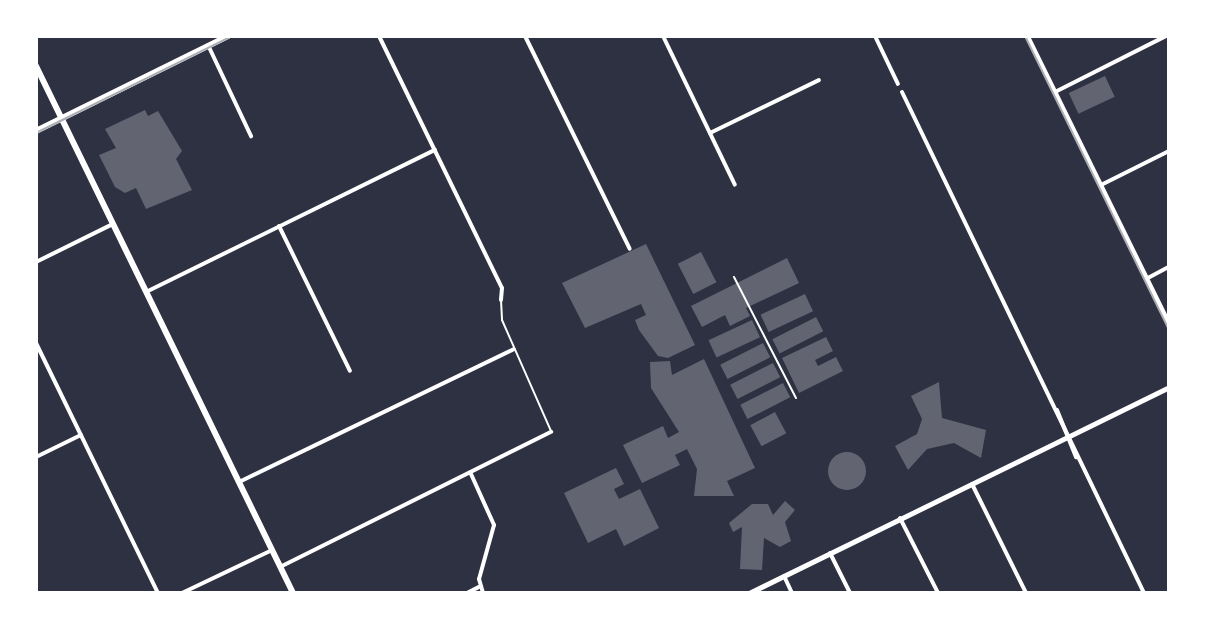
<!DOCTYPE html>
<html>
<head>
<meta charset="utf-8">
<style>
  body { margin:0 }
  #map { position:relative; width:1205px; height:629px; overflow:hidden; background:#2d3142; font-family:Jost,sans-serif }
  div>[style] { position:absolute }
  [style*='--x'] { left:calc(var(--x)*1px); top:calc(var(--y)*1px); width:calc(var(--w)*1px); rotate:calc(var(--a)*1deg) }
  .building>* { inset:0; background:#626471; transform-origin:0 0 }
  .round { border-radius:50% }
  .service>* { height:2px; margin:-1px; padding:0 1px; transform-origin:1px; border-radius:1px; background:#fff }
  .minor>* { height:4px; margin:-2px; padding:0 2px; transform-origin:2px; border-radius:2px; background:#fff }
  .tertiary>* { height:5px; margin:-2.5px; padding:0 2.5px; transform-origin:2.5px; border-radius:2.5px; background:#fff }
  .secondary>* { height:6px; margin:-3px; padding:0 3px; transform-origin:3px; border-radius:3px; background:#fff }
  .tram>* { height:2px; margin:-1px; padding:0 1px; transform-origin:1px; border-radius:1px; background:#abadb3 }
  span { translate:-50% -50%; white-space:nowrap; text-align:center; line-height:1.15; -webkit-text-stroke:8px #fff; paint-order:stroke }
  .frame { position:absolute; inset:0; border:38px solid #fff; pointer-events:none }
</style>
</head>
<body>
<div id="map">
  <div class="building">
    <i style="left:1105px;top:76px;width:23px;height:40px;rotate:65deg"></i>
    <i style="clip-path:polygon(145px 110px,148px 116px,158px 111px,182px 151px,176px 159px,192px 190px,146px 209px,136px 188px,125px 193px,115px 187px,99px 155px,116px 148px,105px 129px)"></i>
    <i style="clip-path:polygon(646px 244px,695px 345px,668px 358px,658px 356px,639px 330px,635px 320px,646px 315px,641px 304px,585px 328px,562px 283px)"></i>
    <i style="left:701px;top:252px;width:34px;height:26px;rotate:63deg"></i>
    <i style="clip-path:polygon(787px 258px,799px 283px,746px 308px,750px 316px,730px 326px,725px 315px,702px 327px,691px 306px)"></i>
    <i style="left:805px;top:294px;width:19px;height:49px;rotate:65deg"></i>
    <i style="left:816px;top:317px;width:16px;height:49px;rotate:63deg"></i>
    <i style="left:752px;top:320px;width:19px;height:48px;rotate:65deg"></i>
    <i style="clip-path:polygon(826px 337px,833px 351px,815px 360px,818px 366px,836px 357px,843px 371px,799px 393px,782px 358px)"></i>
    <i style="left:763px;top:343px;width:16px;height:48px;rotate:63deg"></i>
    <i style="clip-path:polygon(704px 359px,755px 468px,727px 481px,734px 496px,694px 496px,697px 469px,687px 449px,675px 455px,680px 465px,642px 483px,623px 445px,663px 426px,668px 438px,679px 432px,651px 388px,650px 362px,670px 361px,672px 375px)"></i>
    <i style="left:773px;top:363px;width:16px;height:48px;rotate:63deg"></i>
    <i style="clip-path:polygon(939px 382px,942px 418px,986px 430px,981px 458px,954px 443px,927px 449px,908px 470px,895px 446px,917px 434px,922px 419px,911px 396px)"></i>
    <i style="left:783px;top:383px;width:16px;height:48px;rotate:63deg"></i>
    <i style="left:775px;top:412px;width:24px;height:28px;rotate:62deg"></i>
    <i class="round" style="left:828px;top:452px;width:38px;height:38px"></i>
    <i style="clip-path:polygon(616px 468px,624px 484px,614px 489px,619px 499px,640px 489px,659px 528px,624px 546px,616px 529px,588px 543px,564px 493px)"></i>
    <i style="clip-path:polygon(785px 501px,795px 510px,785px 522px,791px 541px,780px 547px,764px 538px,762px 570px,740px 569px,742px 527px,733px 532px,729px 523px,752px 504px,768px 504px,773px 515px)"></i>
  </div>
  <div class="service">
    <i style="--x:734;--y:277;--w:136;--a:62.9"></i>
    <i style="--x:501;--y:300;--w:20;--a:87"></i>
    <i style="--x:502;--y:320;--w:121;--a:66.2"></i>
  </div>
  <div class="minor">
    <i style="--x:379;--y:36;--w:280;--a:64"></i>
    <i style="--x:502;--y:288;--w:12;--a:95"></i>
    <i style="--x:525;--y:36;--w:237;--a:63.8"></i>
    <i style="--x:663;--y:36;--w:165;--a:64.2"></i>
    <i style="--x:875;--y:36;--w:53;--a:64.4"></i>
    <i style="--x:208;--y:45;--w:101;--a:64.7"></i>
    <i style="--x:902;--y:92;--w:556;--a:64.22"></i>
    <i style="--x:1055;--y:92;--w:124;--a:-26.8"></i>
    <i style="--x:710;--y:133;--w:121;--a:-25.9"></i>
    <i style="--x:1101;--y:185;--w:76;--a:-26.6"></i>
    <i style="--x:279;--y:226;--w:161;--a:63.9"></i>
    <i style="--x:36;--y:262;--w:86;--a:-26.3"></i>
    <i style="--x:1146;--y:279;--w:26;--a:-28"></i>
    <i style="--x:146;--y:292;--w:322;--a:-26.2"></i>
    <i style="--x:36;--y:343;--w:278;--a:64"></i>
    <i style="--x:1057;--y:410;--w:51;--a:68"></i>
    <i style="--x:36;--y:457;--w:50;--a:-26.1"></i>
    <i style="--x:471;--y:474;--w:56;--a:65.7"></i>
    <i style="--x:494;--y:525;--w:56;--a:105.5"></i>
    <i style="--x:479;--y:579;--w:15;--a:74"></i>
    <i style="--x:239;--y:482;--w:305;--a:-25.8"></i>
    <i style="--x:972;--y:484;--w:122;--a:63.6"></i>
    <i style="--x:900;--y:518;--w:84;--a:63.1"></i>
    <i style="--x:830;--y:553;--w:45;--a:63.4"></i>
    <i style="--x:280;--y:567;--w:303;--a:-26.5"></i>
    <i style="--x:784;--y:576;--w:19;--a:65"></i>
    <i style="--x:182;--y:593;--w:100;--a:-25.5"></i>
    <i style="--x:467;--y:593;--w:13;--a:-27"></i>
  </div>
  <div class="tertiary">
    <i style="--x:1027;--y:36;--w:322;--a:63.8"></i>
    <i style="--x:749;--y:593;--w:468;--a:-26.1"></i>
  </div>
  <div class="secondary">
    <i style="--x:36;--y:66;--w:586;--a:64"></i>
    <i style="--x:36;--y:131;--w:214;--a:-26.3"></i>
  </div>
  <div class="tram">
    <i style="--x:1025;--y:36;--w:327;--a:63.9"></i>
    <i style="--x:36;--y:133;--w:219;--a:-26.3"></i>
  </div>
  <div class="frame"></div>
</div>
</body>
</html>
